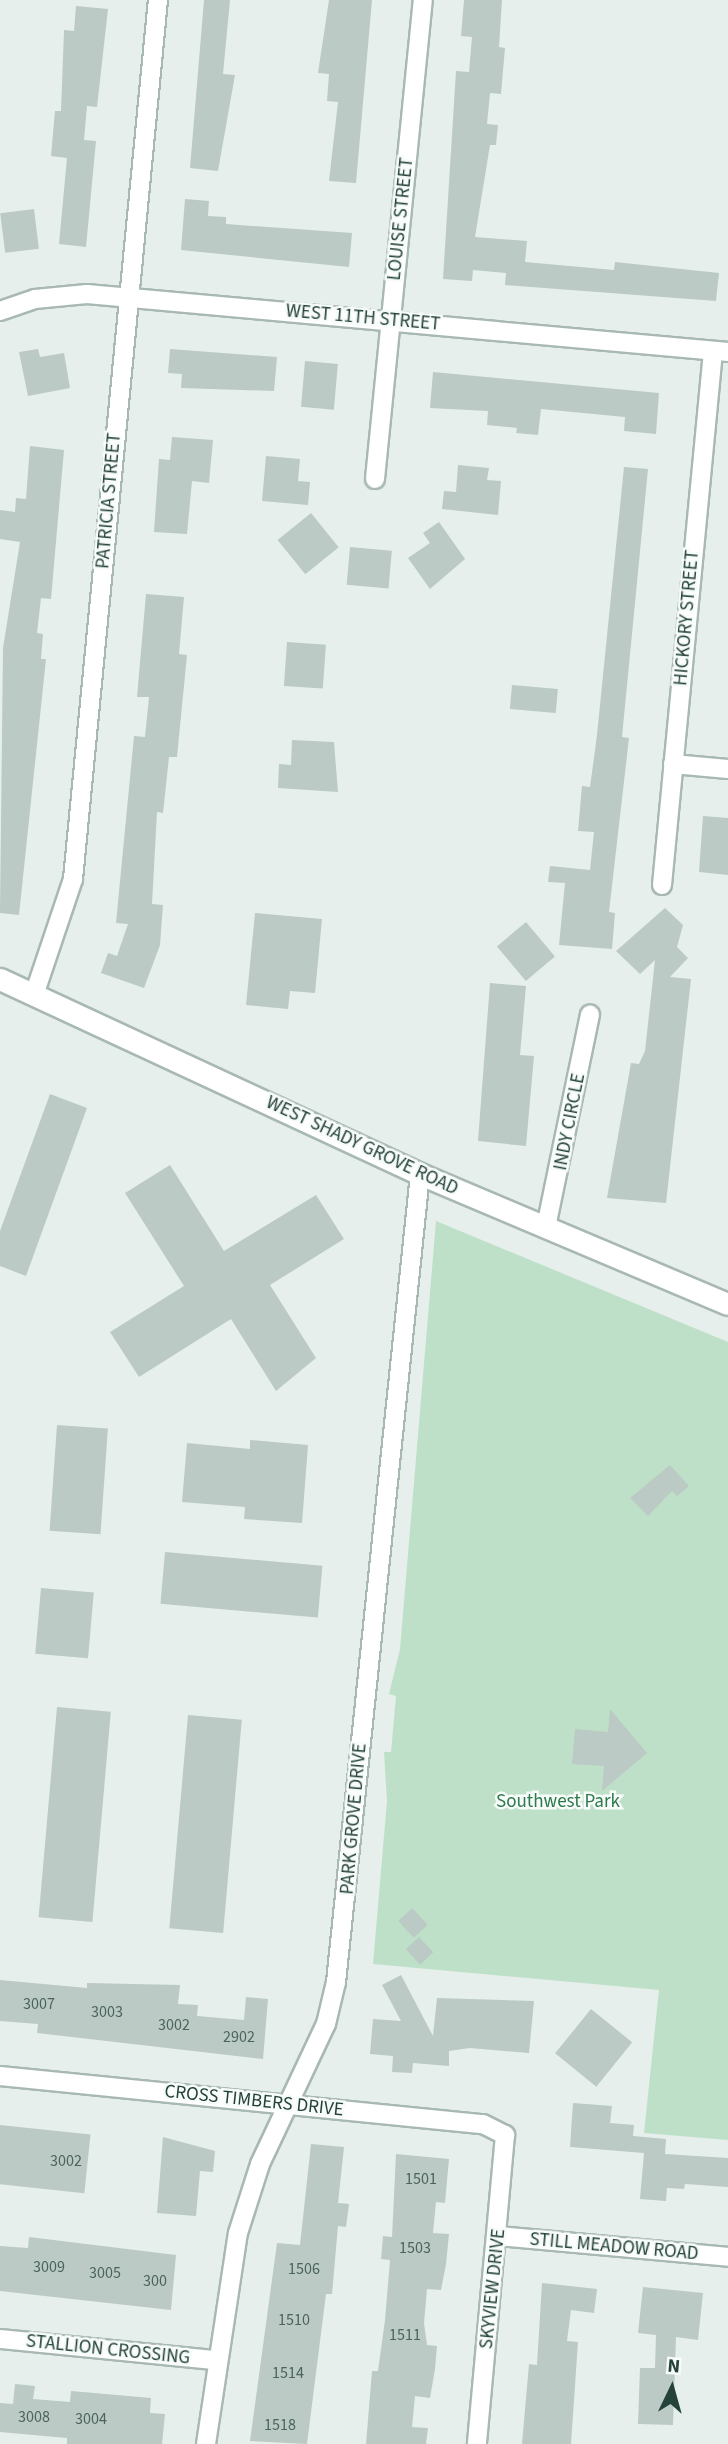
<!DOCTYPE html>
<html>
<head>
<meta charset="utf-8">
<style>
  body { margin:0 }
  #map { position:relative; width:728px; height:2444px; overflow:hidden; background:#e6efeb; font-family:"Source Sans 3",sans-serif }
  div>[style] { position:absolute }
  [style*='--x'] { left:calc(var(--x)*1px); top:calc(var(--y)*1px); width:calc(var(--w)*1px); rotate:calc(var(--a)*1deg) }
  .green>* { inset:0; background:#bfe0c8 }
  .building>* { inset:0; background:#bbcac4; transform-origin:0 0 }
  .roads { filter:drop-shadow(2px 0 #a8b8b2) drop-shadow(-2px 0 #a8b8b2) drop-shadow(0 2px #a8b8b2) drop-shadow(0 -2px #a8b8b2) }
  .minor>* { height:18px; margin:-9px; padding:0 9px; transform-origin:9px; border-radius:9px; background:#fff }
  .secondary>* { height:21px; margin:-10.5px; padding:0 10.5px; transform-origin:10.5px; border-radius:10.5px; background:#fff }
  span { translate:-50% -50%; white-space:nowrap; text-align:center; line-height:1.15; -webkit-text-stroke:5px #f7fbf9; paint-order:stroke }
  .number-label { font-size:16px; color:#4a645c }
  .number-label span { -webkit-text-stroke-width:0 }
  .street-label { font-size:19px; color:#24423a }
  .park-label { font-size:19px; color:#2d7a4b }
  .north { position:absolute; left:637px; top:2353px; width:70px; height:70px; -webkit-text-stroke:5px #f7fbf9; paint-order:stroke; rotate:5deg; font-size:19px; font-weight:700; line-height:28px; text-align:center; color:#24423a }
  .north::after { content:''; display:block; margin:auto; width:24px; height:32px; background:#24423a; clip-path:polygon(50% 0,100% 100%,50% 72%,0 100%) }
</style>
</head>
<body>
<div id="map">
  <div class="green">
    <i style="clip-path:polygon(436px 1221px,728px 1342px,728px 2140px,644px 2133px,659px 1990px,373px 1964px,387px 1801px,384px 1752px,391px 1752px,396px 1696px,389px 1694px,400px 1649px)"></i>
  </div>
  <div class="building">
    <i style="clip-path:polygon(204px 0,230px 0,223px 74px,235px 75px,218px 171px,190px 168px)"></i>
    <i style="clip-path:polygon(329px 0,372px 0,356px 183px,329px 181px,338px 102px,327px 101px,329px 74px,318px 73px)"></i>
    <i style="clip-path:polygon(464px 0,502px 0,499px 47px,505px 48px,501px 94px,490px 93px,487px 124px,498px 125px,496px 145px,490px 145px,475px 237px,527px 241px,525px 262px,614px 270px,615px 262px,719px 273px,716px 301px,505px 285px,506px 273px,473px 270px,472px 281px,443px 279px,456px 71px,469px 72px,472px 37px,461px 36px)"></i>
    <i style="clip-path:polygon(76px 6px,108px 9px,97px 107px,87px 106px,84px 140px,96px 141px,86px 247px,59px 244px,67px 158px,51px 156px,55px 111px,61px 111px,64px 30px,74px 31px)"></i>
    <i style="clip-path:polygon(185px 199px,209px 201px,208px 216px,226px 217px,226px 224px,352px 233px,349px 267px,181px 250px)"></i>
    <i style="left:34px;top:209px;width:40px;height:34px;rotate:83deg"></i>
    <i style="clip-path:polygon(38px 349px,40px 357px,64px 353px,70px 388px,28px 396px,19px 352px)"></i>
    <i style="clip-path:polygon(170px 349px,277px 357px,274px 391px,181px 388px,182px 374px,168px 373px)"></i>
    <i style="left:305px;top:361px;width:33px;height:46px;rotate:5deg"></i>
    <i style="clip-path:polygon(433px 372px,659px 393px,656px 434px,624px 431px,625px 417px,541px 409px,538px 435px,516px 433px,517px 428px,487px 425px,488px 411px,430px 408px)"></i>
    <i style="clip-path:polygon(172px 437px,213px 440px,209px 483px,192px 481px,187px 534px,154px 532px,159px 459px,170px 460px)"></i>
    <i style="clip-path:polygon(30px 446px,64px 450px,51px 599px,41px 598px,37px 633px,43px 634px,41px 659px,46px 659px,19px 915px,0 913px,3px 648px,20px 542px,0 539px,0 510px,15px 512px,16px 498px,26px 499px)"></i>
    <i style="clip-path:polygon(266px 456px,300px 459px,298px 481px,310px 482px,308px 505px,262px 501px)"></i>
    <i style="clip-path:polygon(458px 465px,489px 468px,487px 480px,501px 481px,498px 515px,442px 509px,444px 491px,456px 492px)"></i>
    <i style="clip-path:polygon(624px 467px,648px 469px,622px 737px,629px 738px,609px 912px,615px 913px,612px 949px,559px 945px,565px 883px,548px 882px,550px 866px,590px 870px,594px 832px,578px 831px,582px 786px,590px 787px,597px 735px)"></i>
    <i style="left:311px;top:513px;width:44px;height:43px;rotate:51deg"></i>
    <i style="clip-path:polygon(439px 522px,465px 559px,430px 589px,408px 558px,430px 543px,423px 533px)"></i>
    <i style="left:350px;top:547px;width:42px;height:38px;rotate:5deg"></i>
    <i style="clip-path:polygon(146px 594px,184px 597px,179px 654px,187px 655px,177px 757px,169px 757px,163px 813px,157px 812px,152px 904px,163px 905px,160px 945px,144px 988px,101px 973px,108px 953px,117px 956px,128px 924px,116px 923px,134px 736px,145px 737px,149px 697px,137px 697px)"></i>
    <i style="left:287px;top:642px;width:39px;height:44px;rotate:4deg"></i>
    <i style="left:512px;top:685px;width:46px;height:24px;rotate:5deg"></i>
    <i style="clip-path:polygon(292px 740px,334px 742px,338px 792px,278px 788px,279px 764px,291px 765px)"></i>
    <i style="clip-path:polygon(703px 816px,728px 818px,728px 875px,699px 872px)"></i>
    <i style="clip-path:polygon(665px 908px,683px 925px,677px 947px,688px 958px,670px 977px,691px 979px,666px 1203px,607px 1198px,631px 1063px,639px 1064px,645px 1051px,655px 960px,640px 974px,616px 951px)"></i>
    <i style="clip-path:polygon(255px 913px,322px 919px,315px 993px,290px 991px,288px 1009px,246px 1005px)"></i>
    <i style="left:526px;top:922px;width:45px;height:38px;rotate:50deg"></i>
    <i style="clip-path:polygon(490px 983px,526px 986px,520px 1055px,534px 1056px,526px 1146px,478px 1141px)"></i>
    <i style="clip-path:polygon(50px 1094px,87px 1108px,26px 1276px,0 1266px,0 1231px)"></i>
    <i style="clip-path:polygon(170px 1165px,224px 1251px,316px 1195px,344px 1239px,270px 1285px,316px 1358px,276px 1391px,231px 1319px,139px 1377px,110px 1332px,184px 1286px,125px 1193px)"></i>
    <i style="left:57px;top:1425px;width:51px;height:106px;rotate:4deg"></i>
    <i style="clip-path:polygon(250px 1440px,308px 1445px,302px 1523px,244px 1519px,245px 1507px,182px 1502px,187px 1443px,250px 1449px)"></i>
    <i style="clip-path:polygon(670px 1465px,689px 1486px,677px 1496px,672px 1491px,648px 1516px,630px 1498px)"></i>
    <i style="left:165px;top:1552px;width:158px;height:52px;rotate:5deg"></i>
    <i style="left:41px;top:1588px;width:53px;height:66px;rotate:5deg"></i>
    <i style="left:57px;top:1707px;width:54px;height:211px;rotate:5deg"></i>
    <i style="clip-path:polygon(610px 1709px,647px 1753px,602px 1791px,604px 1766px,572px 1764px,575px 1729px,608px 1732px)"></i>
    <i style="left:188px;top:1715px;width:54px;height:214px;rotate:5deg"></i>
    <i style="left:412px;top:1908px;width:23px;height:19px;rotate:47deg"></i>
    <i style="left:419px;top:1937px;width:21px;height:18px;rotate:47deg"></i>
    <i style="clip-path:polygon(401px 1975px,433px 2036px,437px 1998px,534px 2001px,529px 2053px,470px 2048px,449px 2051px,449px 2066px,413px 2063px,412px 2073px,392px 2072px,393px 2056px,370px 2054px,373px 2019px,401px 2021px,382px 1985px)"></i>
    <i style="clip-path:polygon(0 1980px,87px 1988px,87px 1983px,180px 1985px,178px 2004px,198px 2005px,197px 2016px,244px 2020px,246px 1997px,268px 1999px,263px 2059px,37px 2033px,38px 2024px,0 2021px)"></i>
    <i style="left:591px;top:2009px;width:53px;height:57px;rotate:39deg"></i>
    <i style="clip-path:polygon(573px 2103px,612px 2106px,610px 2123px,634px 2125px,633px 2136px,666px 2139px,665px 2154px,728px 2158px,728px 2187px,685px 2184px,684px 2189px,667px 2188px,666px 2201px,640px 2199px,644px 2153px,570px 2147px)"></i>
    <i style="left:0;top:2125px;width:91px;height:59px;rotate:6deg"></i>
    <i style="clip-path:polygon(163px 2137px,215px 2151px,213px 2172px,200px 2171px,196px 2216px,157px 2213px)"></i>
    <i style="clip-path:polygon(311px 2144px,344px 2147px,338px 2203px,349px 2204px,346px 2227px,338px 2226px,332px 2294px,326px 2294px,307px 2444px,250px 2441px,277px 2243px,300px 2245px)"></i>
    <i style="clip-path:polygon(396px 2154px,449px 2159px,445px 2203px,436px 2202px,433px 2233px,449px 2234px,446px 2264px,441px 2290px,427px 2289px,424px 2323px,427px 2345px,437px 2346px,435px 2369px,430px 2398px,415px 2396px,412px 2427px,428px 2428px,426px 2444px,366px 2444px,372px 2371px,378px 2371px,385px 2320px,390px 2260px,381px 2259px,383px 2236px,392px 2237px)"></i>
    <i style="clip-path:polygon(29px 2237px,176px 2255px,171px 2310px,0 2291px,0 2246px,28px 2248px)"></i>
    <i style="clip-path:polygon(542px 2283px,597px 2289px,594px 2313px,571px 2310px,567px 2341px,578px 2342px,571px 2444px,522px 2444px,529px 2364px,537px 2365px)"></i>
    <i style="clip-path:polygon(643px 2287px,703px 2293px,698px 2340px,676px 2337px,673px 2425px,638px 2424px,640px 2368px,655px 2368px,656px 2335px,638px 2333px)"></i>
    <i style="clip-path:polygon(15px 2384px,35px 2386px,33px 2399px,70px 2402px,71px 2391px,151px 2398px,150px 2413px,165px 2414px,162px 2444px,67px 2444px,67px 2438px,0 2432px,0 2403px,13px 2404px)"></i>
  </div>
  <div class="roads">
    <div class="minor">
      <i style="--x:0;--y:311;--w:37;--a:-19"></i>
      <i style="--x:35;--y:299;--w:52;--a:-5.5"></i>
      <i style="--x:87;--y:294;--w:644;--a:5.17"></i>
      <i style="--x:375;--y:479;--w:481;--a:-84.3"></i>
      <i style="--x:673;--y:764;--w:55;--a:5.2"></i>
      <i style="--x:662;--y:885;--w:536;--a:-84.54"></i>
      <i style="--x:34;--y:995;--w:122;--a:-71.4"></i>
      <i style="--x:73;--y:879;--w:883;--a:-84.48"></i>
      <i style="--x:546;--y:1227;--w:217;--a:-78.3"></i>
      <i style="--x:0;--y:2076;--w:485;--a:5.7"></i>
      <i style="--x:483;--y:2124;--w:25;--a:27"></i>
      <i style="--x:505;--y:2135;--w:310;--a:95.2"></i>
      <i style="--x:499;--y:2236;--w:230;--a:5.2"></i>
      <i style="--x:0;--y:2339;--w:216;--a:5.6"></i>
      <i style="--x:206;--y:2444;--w:213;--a:-81.4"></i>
      <i style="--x:238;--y:2233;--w:72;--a:-72.3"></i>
      <i style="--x:260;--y:2164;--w:155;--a:-64.8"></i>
      <i style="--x:326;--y:2024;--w:43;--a:-76.6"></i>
      <i style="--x:336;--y:1982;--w:812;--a:-84.06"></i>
    </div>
    <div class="secondary">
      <i style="--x:0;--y:979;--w:463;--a:24.9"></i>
      <i style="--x:420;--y:1174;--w:334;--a:22.9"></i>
    </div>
  </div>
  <div class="number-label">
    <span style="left:39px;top:2004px">3007</span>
    <span style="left:107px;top:2012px">3003</span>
    <span style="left:174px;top:2025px">3002</span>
    <span style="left:239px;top:2037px">2902</span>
    <span style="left:66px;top:2161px">3002</span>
    <span style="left:421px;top:2179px">1501</span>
    <span style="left:415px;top:2248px">1503</span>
    <span style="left:49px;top:2267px">3009</span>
    <span style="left:304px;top:2269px">1506</span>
    <span style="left:105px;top:2273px">3005</span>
    <span style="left:155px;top:2281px">300</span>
    <span style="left:294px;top:2320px">1510</span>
    <span style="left:405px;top:2335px">1511</span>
    <span style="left:288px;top:2373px">1514</span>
    <span style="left:34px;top:2417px">3008</span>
    <span style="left:91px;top:2419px">3004</span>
    <span style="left:280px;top:2425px">1518</span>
  </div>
  <div class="street-label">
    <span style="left:401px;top:219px;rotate:-84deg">LOUISE STREET</span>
    <span style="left:363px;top:318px;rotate:5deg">WEST 11TH STREET</span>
    <span style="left:109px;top:501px;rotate:-85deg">PATRICIA STREET</span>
    <span style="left:687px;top:618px;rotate:-85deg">HICKORY STREET</span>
    <span style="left:570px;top:1122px;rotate:-79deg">INDY CIRCLE</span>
    <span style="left:362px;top:1146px;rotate:25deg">WEST SHADY GROVE ROAD</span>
    <span style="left:354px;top:1819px;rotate:-85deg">PARK GROVE DRIVE</span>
    <span style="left:254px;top:2101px;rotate:6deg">CROSS TIMBERS DRIVE</span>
    <span style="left:614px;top:2247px;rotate:5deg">STILL MEADOW ROAD</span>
    <span style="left:493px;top:2289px;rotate:-84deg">SKYVIEW DRIVE</span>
    <span style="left:108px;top:2350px;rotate:6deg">STALLION CROSSING</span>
  </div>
  <div class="park-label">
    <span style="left:558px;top:1802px">Southwest Park</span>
  </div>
  <div class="north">N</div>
</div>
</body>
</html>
